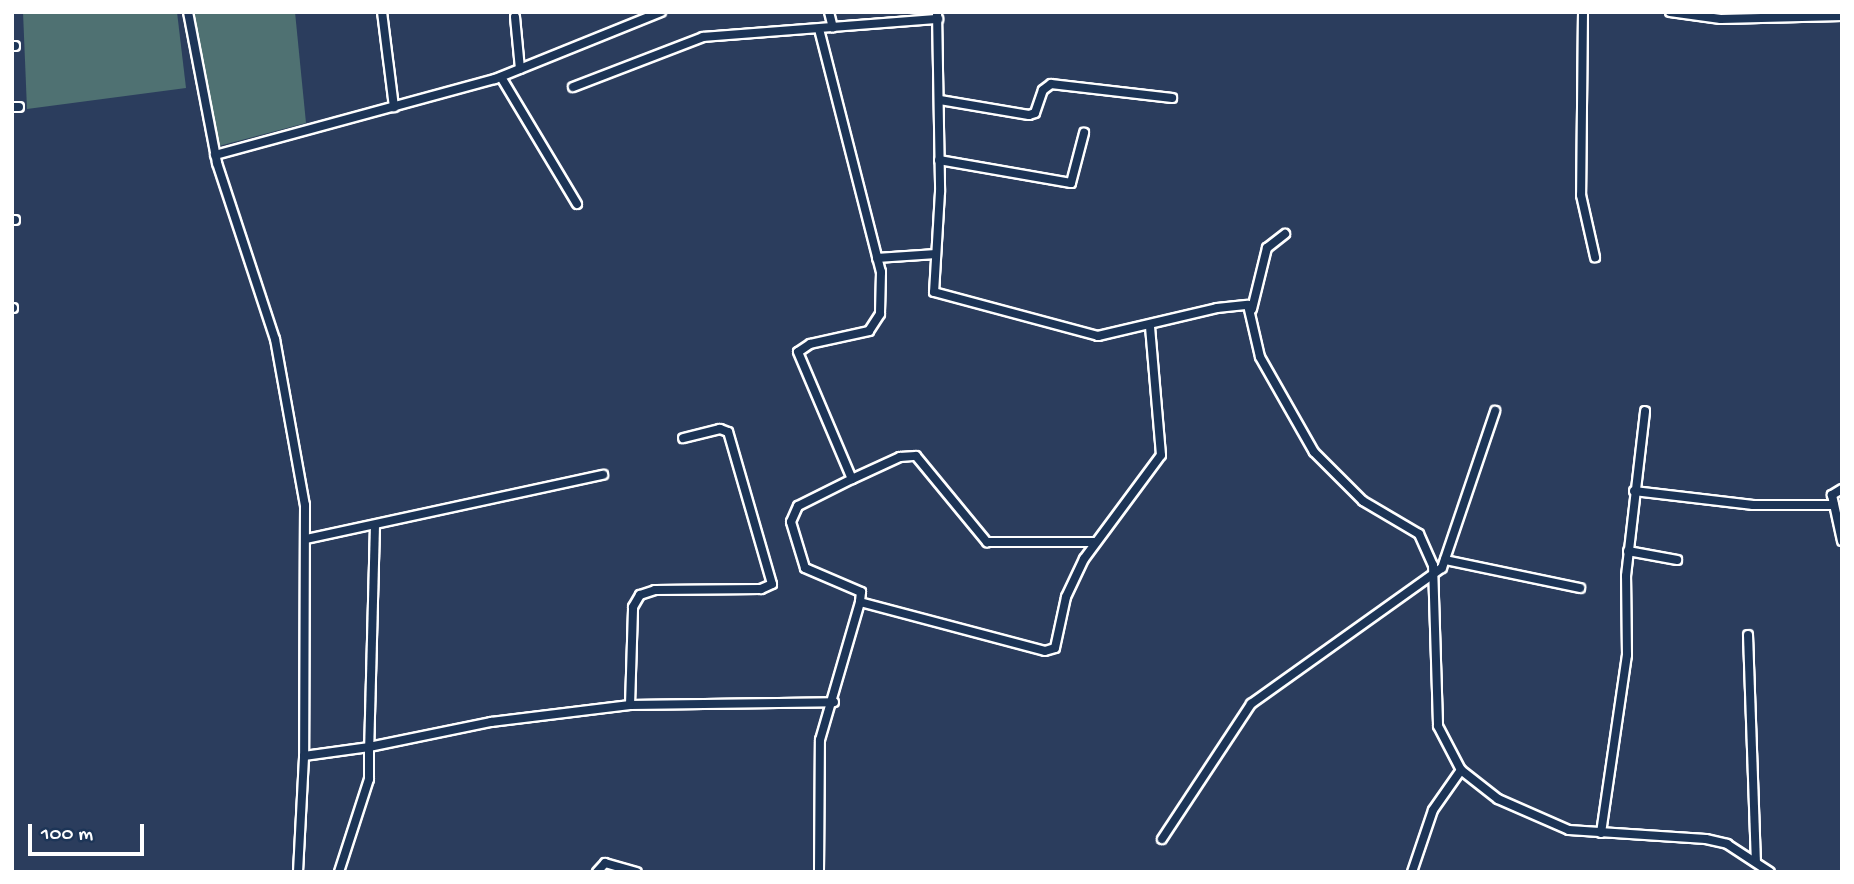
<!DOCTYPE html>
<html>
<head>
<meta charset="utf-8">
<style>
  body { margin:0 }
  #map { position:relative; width:1854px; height:884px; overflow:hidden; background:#2b3d5d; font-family:"Gochi Hand",sans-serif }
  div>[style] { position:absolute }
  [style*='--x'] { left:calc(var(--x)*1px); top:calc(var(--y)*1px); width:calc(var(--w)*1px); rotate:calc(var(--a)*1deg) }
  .green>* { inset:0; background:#4f7172 }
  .roads { filter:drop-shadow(2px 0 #fff) drop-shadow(-2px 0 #fff) drop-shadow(0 2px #fff) drop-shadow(0 -2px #fff) }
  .street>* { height:8px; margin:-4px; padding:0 4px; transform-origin:4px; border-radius:4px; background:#1d3557 }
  span { translate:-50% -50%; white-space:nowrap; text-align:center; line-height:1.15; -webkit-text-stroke:7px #1d3557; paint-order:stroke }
  .frame { position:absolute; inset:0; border:14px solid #fff; pointer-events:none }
  .scale { position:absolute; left:28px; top:824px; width:116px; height:32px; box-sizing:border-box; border:4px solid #fff; border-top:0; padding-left:9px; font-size:21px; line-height:24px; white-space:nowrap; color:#fff; -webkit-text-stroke:5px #1d3557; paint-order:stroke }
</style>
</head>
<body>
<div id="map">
  <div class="green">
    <i style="clip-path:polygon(23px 12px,177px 12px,186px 88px,27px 109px)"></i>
    <i style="clip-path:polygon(194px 12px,295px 12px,306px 123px,219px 146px)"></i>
  </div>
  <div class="roads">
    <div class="street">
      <i style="--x:188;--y:12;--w:154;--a:79.1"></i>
      <i style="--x:217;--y:163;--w:185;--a:71.8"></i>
      <i style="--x:275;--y:339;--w:169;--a:79.8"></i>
      <i style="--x:305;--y:505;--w:251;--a:90.2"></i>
      <i style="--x:304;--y:756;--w:66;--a:-7.9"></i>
      <i style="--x:369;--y:747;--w:32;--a:90"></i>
      <i style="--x:369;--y:779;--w:98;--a:107.9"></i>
      <i style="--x:382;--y:12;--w:96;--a:82.8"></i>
      <i style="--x:829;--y:12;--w:16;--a:76"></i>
      <i style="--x:937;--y:12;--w:180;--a:89"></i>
      <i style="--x:940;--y:192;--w:100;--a:93.4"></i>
      <i style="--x:934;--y:292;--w:170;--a:15"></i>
      <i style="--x:1098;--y:336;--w:122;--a:-13.2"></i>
      <i style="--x:1217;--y:308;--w:31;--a:-6"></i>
      <i style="--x:1248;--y:305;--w:53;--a:77"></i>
      <i style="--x:1260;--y:357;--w:109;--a:60.4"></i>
      <i style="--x:1314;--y:452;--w:69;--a:45"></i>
      <i style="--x:1363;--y:501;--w:65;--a:30.5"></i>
      <i style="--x:1419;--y:534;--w:34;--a:66"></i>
      <i style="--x:1433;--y:565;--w:161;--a:88.2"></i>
      <i style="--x:1438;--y:726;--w:50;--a:62.4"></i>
      <i style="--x:1461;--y:770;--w:47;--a:38.1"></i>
      <i style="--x:1498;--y:799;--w:77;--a:23.6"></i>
      <i style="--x:1569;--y:830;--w:137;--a:3.8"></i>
      <i style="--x:1706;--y:839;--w:22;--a:13"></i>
      <i style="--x:1727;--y:844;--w:51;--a:33.1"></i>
      <i style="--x:1583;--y:12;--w:183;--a:90.6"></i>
      <i style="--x:1581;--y:195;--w:64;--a:77.3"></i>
      <i style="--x:1670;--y:12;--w:51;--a:7.8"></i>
      <i style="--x:1721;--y:19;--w:121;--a:-1.4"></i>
      <i style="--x:515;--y:17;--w:52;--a:84.5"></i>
      <i style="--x:819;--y:29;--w:251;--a:75.7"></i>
      <i style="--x:881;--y:272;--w:42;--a:91.4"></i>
      <i style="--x:880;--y:314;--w:20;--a:123"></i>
      <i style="--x:869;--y:331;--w:60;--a:167.6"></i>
      <i style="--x:810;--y:344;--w:14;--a:146"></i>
      <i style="--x:798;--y:352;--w:138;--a:67"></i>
      <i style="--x:852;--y:479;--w:60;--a:153.4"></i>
      <i style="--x:798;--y:506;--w:17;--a:114"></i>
      <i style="--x:791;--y:522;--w:48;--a:73.1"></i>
      <i style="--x:805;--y:568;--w:61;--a:23.2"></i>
      <i style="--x:861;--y:592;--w:10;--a:96"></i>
      <i style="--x:12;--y:46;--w:3;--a:0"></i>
      <i style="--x:501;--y:77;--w:148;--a:59.1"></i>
      <i style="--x:573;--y:87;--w:139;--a:-21"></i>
      <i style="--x:703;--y:37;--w:236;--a:-4.4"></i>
      <i style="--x:940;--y:100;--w:90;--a:9.6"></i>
      <i style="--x:1029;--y:115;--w:6;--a:-18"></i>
      <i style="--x:1035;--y:113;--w:24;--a:-71"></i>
      <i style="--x:1043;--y:90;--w:10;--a:-37"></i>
      <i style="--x:1051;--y:84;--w:122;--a:6.6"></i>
      <i style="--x:12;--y:107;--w:7;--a:0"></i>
      <i style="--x:215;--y:155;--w:290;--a:-15.2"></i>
      <i style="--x:495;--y:79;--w:179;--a:-22"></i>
      <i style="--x:939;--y:160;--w:134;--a:9.9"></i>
      <i style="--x:1071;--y:183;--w:52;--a:-75.4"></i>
      <i style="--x:12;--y:220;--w:3;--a:0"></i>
      <i style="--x:877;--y:258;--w:59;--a:-3.9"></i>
      <i style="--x:12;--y:308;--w:1;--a:0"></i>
      <i style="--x:1252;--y:309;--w:63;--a:-76.2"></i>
      <i style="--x:1267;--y:248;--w:23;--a:-38"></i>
      <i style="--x:852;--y:479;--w:53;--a:-24.6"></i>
      <i style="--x:900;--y:457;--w:16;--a:-4"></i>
      <i style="--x:916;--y:456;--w:112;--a:50.5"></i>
      <i style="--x:987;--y:542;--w:108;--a:0"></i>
      <i style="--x:1842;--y:489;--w:12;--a:149"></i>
      <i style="--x:1832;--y:495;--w:47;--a:77.7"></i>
      <i style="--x:1634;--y:491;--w:120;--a:6.7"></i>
      <i style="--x:1753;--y:505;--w:81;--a:0"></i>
      <i style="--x:375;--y:525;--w:222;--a:91.5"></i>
      <i style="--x:369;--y:747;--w:125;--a:-11.6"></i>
      <i style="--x:491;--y:722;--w:140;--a:-7"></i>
      <i style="--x:630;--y:705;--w:204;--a:-0.8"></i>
      <i style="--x:306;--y:539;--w:304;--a:-12.2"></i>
      <i style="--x:1628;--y:551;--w:50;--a:10.4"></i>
      <i style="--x:1445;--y:560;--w:138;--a:11.7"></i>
      <i style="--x:1748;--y:635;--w:227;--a:88"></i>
      <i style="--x:630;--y:705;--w:98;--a:-88.2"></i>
      <i style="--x:633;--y:607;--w:14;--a:-60"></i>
      <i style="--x:640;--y:595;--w:16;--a:-18"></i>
      <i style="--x:655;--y:590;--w:106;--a:-0.5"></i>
      <i style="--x:761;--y:589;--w:12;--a:-24"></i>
      <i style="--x:772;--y:584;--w:158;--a:-106.1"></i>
      <i style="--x:728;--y:432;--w:9;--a:-159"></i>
      <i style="--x:720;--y:429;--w:38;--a:166"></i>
      <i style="--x:1601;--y:833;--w:180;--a:-81.7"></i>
      <i style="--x:1627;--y:655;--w:79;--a:-90.7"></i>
      <i style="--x:1626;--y:576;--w:166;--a:-83.4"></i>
      <i style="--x:1162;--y:839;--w:162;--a:-56.6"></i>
      <i style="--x:1251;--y:704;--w:234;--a:-35.5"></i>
      <i style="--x:1442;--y:568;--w:166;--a:-71.3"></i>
      <i style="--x:298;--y:872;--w:116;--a:-87"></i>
      <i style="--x:597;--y:872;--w:12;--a:-48"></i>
      <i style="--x:605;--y:863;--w:33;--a:16"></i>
      <i style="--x:819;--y:872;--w:132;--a:-89.6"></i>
      <i style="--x:820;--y:740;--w:144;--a:-73.8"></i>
      <i style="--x:860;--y:602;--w:191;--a:14.8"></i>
      <i style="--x:1045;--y:651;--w:10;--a:-17"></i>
      <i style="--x:1055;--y:648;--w:52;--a:-77.8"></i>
      <i style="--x:1066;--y:597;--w:42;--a:-64.7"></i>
      <i style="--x:1084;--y:559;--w:129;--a:-53.5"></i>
      <i style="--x:1161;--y:455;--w:129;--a:-94.9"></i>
      <i style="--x:1412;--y:872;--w:65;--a:-71.3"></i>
      <i style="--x:1433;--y:810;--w:49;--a:-55"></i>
    </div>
  </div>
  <div class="frame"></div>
  <div class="scale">100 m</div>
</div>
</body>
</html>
